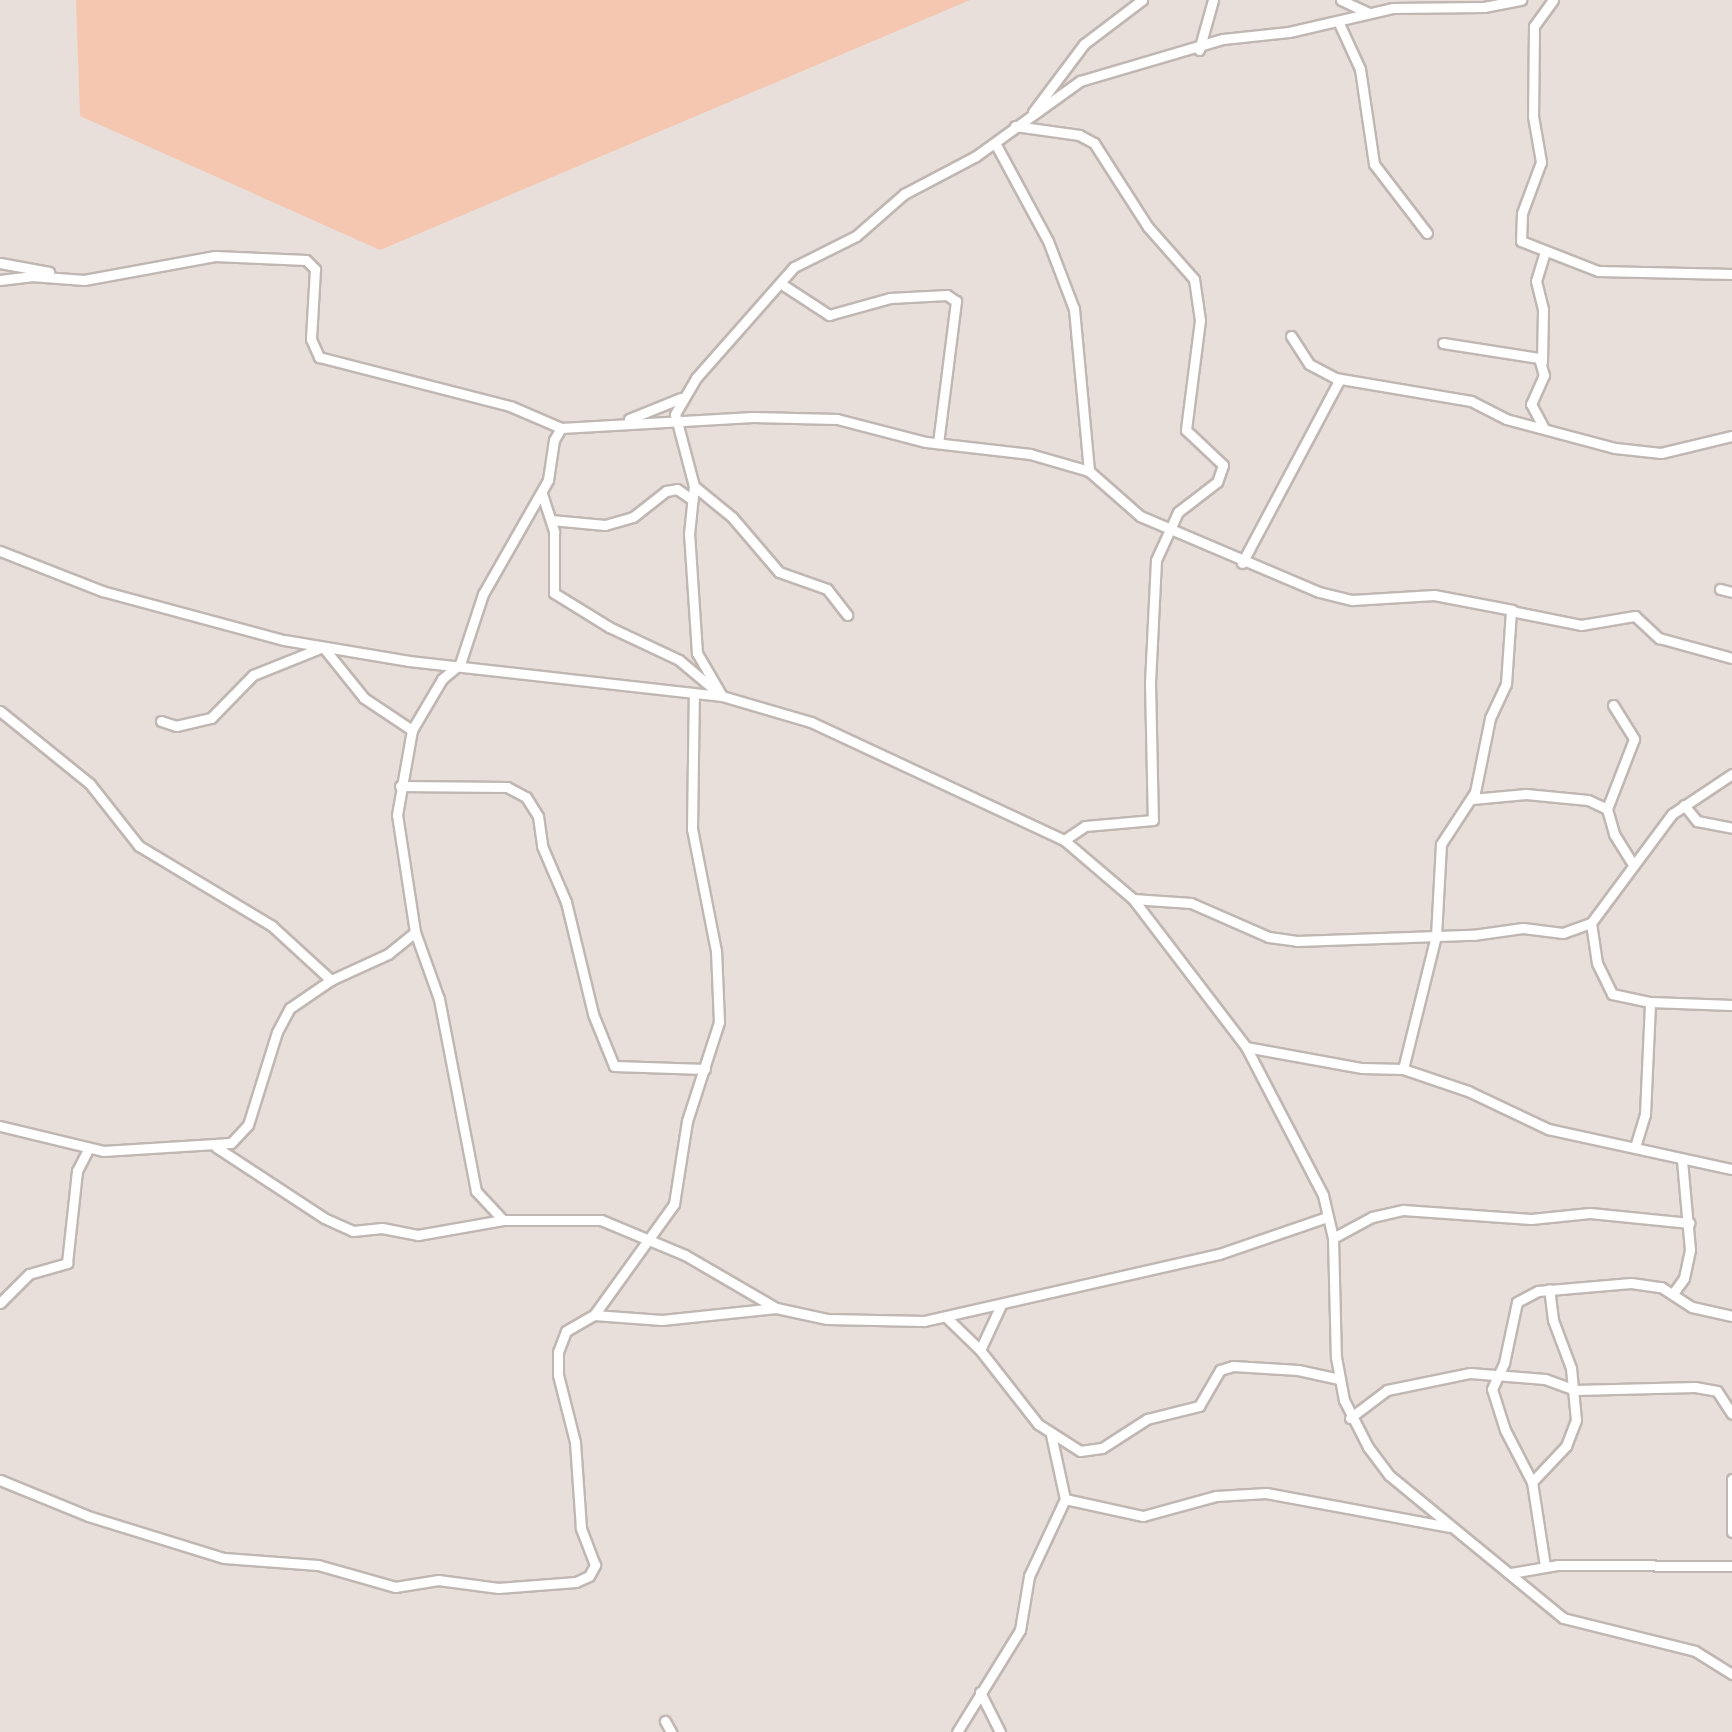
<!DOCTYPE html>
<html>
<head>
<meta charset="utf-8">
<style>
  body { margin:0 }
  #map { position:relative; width:1732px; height:1732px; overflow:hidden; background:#e8dfda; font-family:Merriweather,serif }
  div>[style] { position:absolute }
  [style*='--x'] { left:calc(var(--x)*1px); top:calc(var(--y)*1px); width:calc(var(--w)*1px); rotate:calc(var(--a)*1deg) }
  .green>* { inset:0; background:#f5c6b0 }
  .roads { filter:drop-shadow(2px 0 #c0b7b3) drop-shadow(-2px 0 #c0b7b3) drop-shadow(0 2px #c0b7b3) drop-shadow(0 -2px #c0b7b3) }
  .minor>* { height:9px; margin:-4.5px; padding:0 4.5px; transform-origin:4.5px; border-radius:4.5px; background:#fff }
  span { translate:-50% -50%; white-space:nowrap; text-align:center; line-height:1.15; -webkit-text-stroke:8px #e8dfda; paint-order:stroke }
</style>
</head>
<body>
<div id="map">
  <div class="green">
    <i style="clip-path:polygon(76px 0,970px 0,380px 250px,80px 116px)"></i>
  </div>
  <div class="roads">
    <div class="minor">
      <i style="--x:1341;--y:0;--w:31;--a:25"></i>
      <i style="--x:1553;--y:0;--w:32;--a:126"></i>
      <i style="--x:1534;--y:26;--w:90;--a:90.6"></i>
      <i style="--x:1533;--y:116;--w:47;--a:80.1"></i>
      <i style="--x:1541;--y:162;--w:54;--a:110.4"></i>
      <i style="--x:1522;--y:213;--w:28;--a:92"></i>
      <i style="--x:1521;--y:241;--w:83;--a:21.3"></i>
      <i style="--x:1598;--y:271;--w:134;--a:1.3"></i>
      <i style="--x:1338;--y:21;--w:53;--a:65.4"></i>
      <i style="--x:1360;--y:69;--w:96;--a:81.6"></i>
      <i style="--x:1374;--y:164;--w:87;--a:52.5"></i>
      <i style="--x:1199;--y:50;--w:52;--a:-74.4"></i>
      <i style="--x:1033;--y:112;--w:85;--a:-53.1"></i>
      <i style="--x:1084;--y:44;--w:73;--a:-37.2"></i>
      <i style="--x:1015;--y:126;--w:65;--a:8"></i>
      <i style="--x:1079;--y:135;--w:17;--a:28"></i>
      <i style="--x:1094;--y:143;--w:100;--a:57.3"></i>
      <i style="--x:1148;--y:227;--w:69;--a:48.5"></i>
      <i style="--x:1194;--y:279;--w:41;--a:81.7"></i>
      <i style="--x:1200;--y:320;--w:111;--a:97.3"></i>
      <i style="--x:1186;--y:430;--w:51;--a:43.4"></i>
      <i style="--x:1223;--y:465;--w:18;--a:109"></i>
      <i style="--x:1217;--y:482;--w:49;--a:142.4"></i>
      <i style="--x:1178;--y:512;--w:53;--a:114.6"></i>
      <i style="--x:1156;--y:560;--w:122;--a:92.8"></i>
      <i style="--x:1150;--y:682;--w:138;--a:88.8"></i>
      <i style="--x:1153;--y:820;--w:68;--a:175"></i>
      <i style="--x:1085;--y:826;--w:25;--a:146"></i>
      <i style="--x:995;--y:143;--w:111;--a:61.6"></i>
      <i style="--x:1048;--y:241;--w:73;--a:69.1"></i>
      <i style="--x:1074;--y:309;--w:163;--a:84.7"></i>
      <i style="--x:0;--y:263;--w:50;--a:10.4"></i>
      <i style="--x:0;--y:280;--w:31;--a:-7"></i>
      <i style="--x:31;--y:276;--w:53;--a:4.3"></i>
      <i style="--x:84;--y:280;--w:133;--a:-10.4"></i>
      <i style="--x:215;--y:256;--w:91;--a:2.5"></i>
      <i style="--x:306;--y:260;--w:13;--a:45"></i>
      <i style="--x:315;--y:269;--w:70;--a:93.3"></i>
      <i style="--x:311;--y:339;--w:20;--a:66"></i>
      <i style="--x:319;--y:357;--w:197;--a:14.4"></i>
      <i style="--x:510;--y:406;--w:56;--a:23.3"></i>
      <i style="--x:780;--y:283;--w:59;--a:33.1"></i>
      <i style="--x:829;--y:315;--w:63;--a:-15.6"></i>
      <i style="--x:890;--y:298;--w:57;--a:-3"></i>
      <i style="--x:947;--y:295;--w:11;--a:34"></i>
      <i style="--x:956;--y:301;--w:143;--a:97.2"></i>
      <i style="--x:1291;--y:336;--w:33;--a:57"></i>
      <i style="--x:1309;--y:364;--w:30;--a:28"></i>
      <i style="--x:1335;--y:378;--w:138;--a:9.6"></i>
      <i style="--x:1471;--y:401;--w:39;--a:27"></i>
      <i style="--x:1506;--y:419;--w:113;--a:14.9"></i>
      <i style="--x:1615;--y:448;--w:46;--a:6.2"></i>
      <i style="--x:1661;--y:453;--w:73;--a:-13.5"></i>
      <i style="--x:1443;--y:343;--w:97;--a:8.9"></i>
      <i style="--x:1539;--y:358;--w:18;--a:74"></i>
      <i style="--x:1544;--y:375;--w:32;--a:114"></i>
      <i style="--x:1531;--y:404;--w:26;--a:62"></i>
      <i style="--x:1542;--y:362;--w:53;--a:-88.9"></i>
      <i style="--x:1543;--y:309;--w:29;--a:-104"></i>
      <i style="--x:1536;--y:281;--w:30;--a:-73"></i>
      <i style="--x:629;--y:419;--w:56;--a:-22"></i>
      <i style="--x:694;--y:486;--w:49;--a:39.2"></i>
      <i style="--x:732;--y:517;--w:72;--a:49.5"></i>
      <i style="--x:779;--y:572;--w:51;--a:19.5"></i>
      <i style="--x:827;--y:589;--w:33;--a:52"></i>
      <i style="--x:542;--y:494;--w:40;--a:72"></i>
      <i style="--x:554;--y:532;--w:61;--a:90"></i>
      <i style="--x:554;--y:593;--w:65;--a:31.7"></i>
      <i style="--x:609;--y:627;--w:77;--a:25.2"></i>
      <i style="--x:679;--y:660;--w:48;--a:40"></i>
      <i style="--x:551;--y:520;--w:54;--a:5.3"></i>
      <i style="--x:605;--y:525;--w:29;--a:-16"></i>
      <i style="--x:633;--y:517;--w:42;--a:-38.2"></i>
      <i style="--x:666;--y:491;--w:11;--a:-10"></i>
      <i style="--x:677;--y:489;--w:19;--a:35"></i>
      <i style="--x:0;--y:551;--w:110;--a:21.4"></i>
      <i style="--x:102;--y:591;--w:188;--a:15.1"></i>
      <i style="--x:284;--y:640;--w:127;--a:9.5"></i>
      <i style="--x:409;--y:661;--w:315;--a:6.4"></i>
      <i style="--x:722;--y:696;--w:93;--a:16.3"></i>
      <i style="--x:811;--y:722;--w:279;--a:25"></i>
      <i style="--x:1064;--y:840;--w:91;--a:40.5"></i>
      <i style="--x:1133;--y:899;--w:186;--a:52.6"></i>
      <i style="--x:1246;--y:1047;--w:167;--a:62.5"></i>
      <i style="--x:1323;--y:1195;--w:44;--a:76.9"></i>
      <i style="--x:1333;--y:1238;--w:119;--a:88.6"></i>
      <i style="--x:1336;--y:1357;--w:44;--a:79.5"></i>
      <i style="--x:1344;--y:1400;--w:53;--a:62.9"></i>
      <i style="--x:1368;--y:1447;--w:35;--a:53"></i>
      <i style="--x:1389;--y:1475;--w:225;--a:39.4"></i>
      <i style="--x:1563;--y:1618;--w:136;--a:14"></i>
      <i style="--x:1695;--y:1651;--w:44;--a:31.9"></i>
      <i style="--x:1242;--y:563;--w:208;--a:-62"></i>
      <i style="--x:1720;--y:589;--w:12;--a:14"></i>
      <i style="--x:722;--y:696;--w:50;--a:-120.2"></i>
      <i style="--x:697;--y:653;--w:119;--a:-93.8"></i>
      <i style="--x:689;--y:534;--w:48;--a:-84.1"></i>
      <i style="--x:694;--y:486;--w:74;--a:-104.8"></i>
      <i style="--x:675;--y:414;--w:42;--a:-59.7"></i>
      <i style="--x:696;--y:378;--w:148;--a:-48.6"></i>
      <i style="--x:794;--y:267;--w:69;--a:-26.6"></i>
      <i style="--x:856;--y:236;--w:64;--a:-41.2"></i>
      <i style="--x:904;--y:194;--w:81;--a:-27.8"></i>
      <i style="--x:976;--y:156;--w:128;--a:-35.8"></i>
      <i style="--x:1080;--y:81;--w:149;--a:-16.4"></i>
      <i style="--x:1223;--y:39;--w:66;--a:-6.1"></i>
      <i style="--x:1289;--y:32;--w:107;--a:-13"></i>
      <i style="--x:1393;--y:8;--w:91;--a:-0.6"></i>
      <i style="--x:1484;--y:7;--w:38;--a:-11"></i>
      <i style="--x:1613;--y:705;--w:40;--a:58"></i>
      <i style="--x:1634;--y:739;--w:75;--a:111.1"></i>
      <i style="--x:1607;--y:809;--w:26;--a:74"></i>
      <i style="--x:1614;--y:834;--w:36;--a:58"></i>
      <i style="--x:0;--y:711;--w:116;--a:39"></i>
      <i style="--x:90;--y:784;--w:79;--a:51.7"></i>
      <i style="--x:139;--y:846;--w:155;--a:31"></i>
      <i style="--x:272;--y:926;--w:80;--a:42.5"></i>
      <i style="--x:161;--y:721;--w:16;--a:18"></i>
      <i style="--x:176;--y:726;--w:36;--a:-13"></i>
      <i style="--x:211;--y:718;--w:60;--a:-45.7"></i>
      <i style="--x:253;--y:675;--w:75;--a:-21.8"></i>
      <i style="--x:323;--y:647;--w:65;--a:51.2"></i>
      <i style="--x:364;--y:698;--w:58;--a:33.7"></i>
      <i style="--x:1732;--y:774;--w:72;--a:146.3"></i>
      <i style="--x:1672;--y:814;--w:136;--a:126.6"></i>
      <i style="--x:1591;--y:923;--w:40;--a:81.5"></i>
      <i style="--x:1597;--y:963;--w:34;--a:64"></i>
      <i style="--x:1612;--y:994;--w:39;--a:12"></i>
      <i style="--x:1650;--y:1002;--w:82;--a:2.1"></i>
      <i style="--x:400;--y:786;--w:107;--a:0.5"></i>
      <i style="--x:507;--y:787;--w:21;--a:28"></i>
      <i style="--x:526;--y:797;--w:22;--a:58"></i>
      <i style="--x:538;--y:816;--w:30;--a:82"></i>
      <i style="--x:542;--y:846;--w:61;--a:66.8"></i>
      <i style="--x:566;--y:902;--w:115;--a:76.4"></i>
      <i style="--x:593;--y:1014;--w:56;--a:68"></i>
      <i style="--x:614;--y:1066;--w:91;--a:1.9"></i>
      <i style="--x:1472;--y:799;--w:54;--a:-5.3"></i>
      <i style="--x:1526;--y:794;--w:62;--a:5.5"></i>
      <i style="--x:1588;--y:800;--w:21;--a:25"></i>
      <i style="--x:1684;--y:805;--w:21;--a:51"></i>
      <i style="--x:1697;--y:821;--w:36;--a:11"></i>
      <i style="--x:1133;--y:899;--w:58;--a:3.9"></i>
      <i style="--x:1191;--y:903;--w:85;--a:23.6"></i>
      <i style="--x:1269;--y:937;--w:28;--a:8"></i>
      <i style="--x:1297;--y:941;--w:176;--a:-2"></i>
      <i style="--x:1473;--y:935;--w:50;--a:-8"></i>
      <i style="--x:1523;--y:928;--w:40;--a:7.1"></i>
      <i style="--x:1563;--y:933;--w:30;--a:-20"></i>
      <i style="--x:1246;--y:1047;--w:118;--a:10.3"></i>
      <i style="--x:1362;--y:1068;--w:41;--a:1.4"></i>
      <i style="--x:1403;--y:1069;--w:69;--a:18.7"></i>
      <i style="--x:1468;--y:1091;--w:89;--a:25.4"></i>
      <i style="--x:1548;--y:1129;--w:188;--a:12.3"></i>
      <i style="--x:1403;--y:1069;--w:137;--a:-76.1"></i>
      <i style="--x:1436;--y:936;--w:92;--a:-86.9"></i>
      <i style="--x:1441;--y:844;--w:62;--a:-56.8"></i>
      <i style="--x:1475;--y:792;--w:76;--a:-78.5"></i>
      <i style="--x:1490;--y:718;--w:38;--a:-65"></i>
      <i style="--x:1506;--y:684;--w:73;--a:-86.1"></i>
      <i style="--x:1511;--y:611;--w:71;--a:11.3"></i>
      <i style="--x:1581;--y:625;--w:55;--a:-9.5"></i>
      <i style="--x:1635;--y:616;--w:33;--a:43"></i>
      <i style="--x:1659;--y:638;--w:76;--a:15.3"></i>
      <i style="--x:0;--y:1126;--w:106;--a:13.6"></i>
      <i style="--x:103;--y:1151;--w:128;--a:-3.6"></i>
      <i style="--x:231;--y:1143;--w:25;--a:-47"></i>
      <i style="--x:248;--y:1125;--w:97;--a:-72.7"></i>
      <i style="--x:277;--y:1032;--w:27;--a:-62"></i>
      <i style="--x:290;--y:1008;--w:50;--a:-34.3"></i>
      <i style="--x:331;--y:980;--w:63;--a:-24.5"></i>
      <i style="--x:388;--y:954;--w:35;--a:-39"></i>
      <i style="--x:216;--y:1147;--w:129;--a:33.3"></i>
      <i style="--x:324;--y:1218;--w:32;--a:24"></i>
      <i style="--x:353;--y:1231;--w:29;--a:-6"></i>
      <i style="--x:382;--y:1228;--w:37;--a:11"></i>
      <i style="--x:418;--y:1235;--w:86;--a:-10"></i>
      <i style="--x:1635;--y:1147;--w:34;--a:-73"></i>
      <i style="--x:1645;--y:1114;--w:112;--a:-87.4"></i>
      <i style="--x:1327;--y:1217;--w:114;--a:161.1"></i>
      <i style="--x:1219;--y:1254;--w:303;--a:167.2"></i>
      <i style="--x:924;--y:1321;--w:97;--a:-178.8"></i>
      <i style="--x:827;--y:1319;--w:52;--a:-167.8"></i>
      <i style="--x:776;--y:1308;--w:105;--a:-149.8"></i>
      <i style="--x:685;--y:1255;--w:91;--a:-157.4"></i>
      <i style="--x:601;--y:1220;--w:98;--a:180"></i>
      <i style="--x:503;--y:1220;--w:40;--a:-133"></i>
      <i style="--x:476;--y:1191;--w:196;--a:-100.9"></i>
      <i style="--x:439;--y:999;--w:71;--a:-109.7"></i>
      <i style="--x:415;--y:932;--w:118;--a:-98.7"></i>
      <i style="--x:397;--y:815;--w:86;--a:-80"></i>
      <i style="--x:412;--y:730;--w:59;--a:-59.5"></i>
      <i style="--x:442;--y:679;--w:23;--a:-40"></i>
      <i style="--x:460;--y:664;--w:74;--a:-71.8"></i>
      <i style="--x:483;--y:594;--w:131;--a:-60.3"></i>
      <i style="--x:548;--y:480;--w:40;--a:-81.5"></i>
      <i style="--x:554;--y:440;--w:14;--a:-60"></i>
      <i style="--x:561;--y:428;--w:192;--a:-3.3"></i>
      <i style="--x:753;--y:417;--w:84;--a:1.4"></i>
      <i style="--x:837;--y:419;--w:92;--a:14.5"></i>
      <i style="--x:926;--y:442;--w:105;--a:6.6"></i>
      <i style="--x:1030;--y:454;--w:61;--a:16.1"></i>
      <i style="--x:1089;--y:471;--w:68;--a:41.4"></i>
      <i style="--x:1140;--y:516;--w:194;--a:23"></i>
      <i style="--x:1319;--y:592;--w:34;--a:14"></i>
      <i style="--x:1352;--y:600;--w:82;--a:-3.5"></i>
      <i style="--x:1434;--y:595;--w:80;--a:10.8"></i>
      <i style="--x:1333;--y:1238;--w:44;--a:-28.3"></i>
      <i style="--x:1372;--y:1217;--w:32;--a:-13"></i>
      <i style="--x:1403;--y:1210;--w:128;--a:4"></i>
      <i style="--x:1531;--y:1219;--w:59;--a:-5.8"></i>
      <i style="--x:1590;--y:1213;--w:100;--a:5.7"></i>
      <i style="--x:1674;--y:1292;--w:17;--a:-54"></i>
      <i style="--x:1684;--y:1278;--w:29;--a:-78"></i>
      <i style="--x:1690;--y:1250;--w:89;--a:-95.1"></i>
      <i style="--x:0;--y:1303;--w:41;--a:-45"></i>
      <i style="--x:29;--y:1274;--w:40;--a:-16"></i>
      <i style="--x:67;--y:1263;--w:93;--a:-83.8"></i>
      <i style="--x:77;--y:1171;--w:25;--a:-63"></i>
      <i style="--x:594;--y:1315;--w:137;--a:-54.2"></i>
      <i style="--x:674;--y:1204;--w:84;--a:-81.1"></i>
      <i style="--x:687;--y:1121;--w:104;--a:-72.1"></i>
      <i style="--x:719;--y:1022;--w:71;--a:-92.4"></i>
      <i style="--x:716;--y:951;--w:124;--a:-101.1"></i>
      <i style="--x:692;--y:829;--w:135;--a:-89.2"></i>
      <i style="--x:947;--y:1318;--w:46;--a:44.1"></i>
      <i style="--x:980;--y:1350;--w:94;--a:51.9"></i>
      <i style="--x:1038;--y:1424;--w:50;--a:32.7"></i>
      <i style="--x:1080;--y:1451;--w:22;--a:-8"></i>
      <i style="--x:1102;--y:1448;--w:54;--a:-32.8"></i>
      <i style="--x:1147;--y:1419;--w:54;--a:-14"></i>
      <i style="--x:1199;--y:1406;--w:42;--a:-59.7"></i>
      <i style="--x:1220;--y:1370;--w:14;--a:-17"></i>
      <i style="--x:1233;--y:1366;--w:65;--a:3.5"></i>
      <i style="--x:1298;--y:1370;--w:42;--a:12.4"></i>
      <i style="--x:980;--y:1350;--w:50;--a:-65"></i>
      <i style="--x:1350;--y:1418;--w:46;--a:-37.1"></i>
      <i style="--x:1387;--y:1390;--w:85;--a:-11.6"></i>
      <i style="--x:1470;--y:1373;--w:75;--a:4.6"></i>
      <i style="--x:1545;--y:1379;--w:32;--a:20"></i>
      <i style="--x:1575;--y:1390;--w:120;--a:-1.4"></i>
      <i style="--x:1695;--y:1387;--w:22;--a:10"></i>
      <i style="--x:1717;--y:1391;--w:27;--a:57"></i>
      <i style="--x:1732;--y:1479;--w:53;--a:90"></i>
      <i style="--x:0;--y:1480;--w:95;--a:22.2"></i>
      <i style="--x:88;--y:1516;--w:142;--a:17.2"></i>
      <i style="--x:224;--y:1558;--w:94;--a:4.3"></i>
      <i style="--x:318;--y:1565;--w:80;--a:15.9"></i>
      <i style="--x:395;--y:1587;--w:44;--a:-9.2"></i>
      <i style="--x:438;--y:1580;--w:61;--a:7.6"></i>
      <i style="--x:498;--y:1588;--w:78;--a:-4.4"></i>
      <i style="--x:576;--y:1582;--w:14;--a:-25"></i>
      <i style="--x:589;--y:1576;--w:13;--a:-61"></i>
      <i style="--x:595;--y:1565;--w:40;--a:-111"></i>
      <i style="--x:581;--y:1528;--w:86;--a:-94"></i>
      <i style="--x:575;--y:1442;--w:69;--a:-104.2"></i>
      <i style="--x:558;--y:1375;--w:23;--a:-90"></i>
      <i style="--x:558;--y:1352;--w:22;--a:-69"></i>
      <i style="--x:566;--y:1331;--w:32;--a:-30"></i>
      <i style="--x:594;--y:1315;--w:68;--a:4.2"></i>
      <i style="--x:662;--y:1320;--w:115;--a:-6"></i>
      <i style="--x:1532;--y:1482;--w:50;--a:-46.6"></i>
      <i style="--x:1566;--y:1446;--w:28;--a:-69"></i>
      <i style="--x:1576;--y:1420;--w:52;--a:-95.5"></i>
      <i style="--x:1571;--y:1368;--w:51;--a:-110.6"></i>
      <i style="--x:1553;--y:1320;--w:31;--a:-97"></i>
      <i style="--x:1065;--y:1499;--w:80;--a:12.3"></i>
      <i style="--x:1143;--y:1516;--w:76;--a:-15.3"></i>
      <i style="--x:1216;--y:1496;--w:50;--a:-3.4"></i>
      <i style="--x:1266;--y:1493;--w:186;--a:10.5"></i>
      <i style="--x:1545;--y:1566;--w:85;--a:-98.8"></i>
      <i style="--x:1532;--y:1482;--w:59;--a:-117.4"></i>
      <i style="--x:1505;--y:1430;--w:43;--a:-107.6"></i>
      <i style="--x:1492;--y:1389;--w:29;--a:-65"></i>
      <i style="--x:1504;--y:1363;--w:62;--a:-78"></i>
      <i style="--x:1517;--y:1302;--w:24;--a:-28"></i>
      <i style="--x:1538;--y:1291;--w:93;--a:-4.9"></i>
      <i style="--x:1631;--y:1283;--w:30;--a:8"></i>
      <i style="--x:1661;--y:1287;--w:37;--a:33"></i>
      <i style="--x:1692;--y:1307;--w:41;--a:12.7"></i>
      <i style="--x:1511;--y:1573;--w:48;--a:-9.7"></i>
      <i style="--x:1558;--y:1565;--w:174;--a:0.3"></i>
      <i style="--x:980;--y:1692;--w:45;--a:63.4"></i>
      <i style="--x:665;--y:1721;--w:13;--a:61"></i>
      <i style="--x:957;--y:1732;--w:120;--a:-58.3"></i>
      <i style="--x:1020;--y:1630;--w:55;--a:-80.5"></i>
      <i style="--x:1029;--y:1576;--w:85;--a:-64.9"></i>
      <i style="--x:1065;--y:1499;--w:66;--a:-102.3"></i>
    </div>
  </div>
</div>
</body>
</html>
